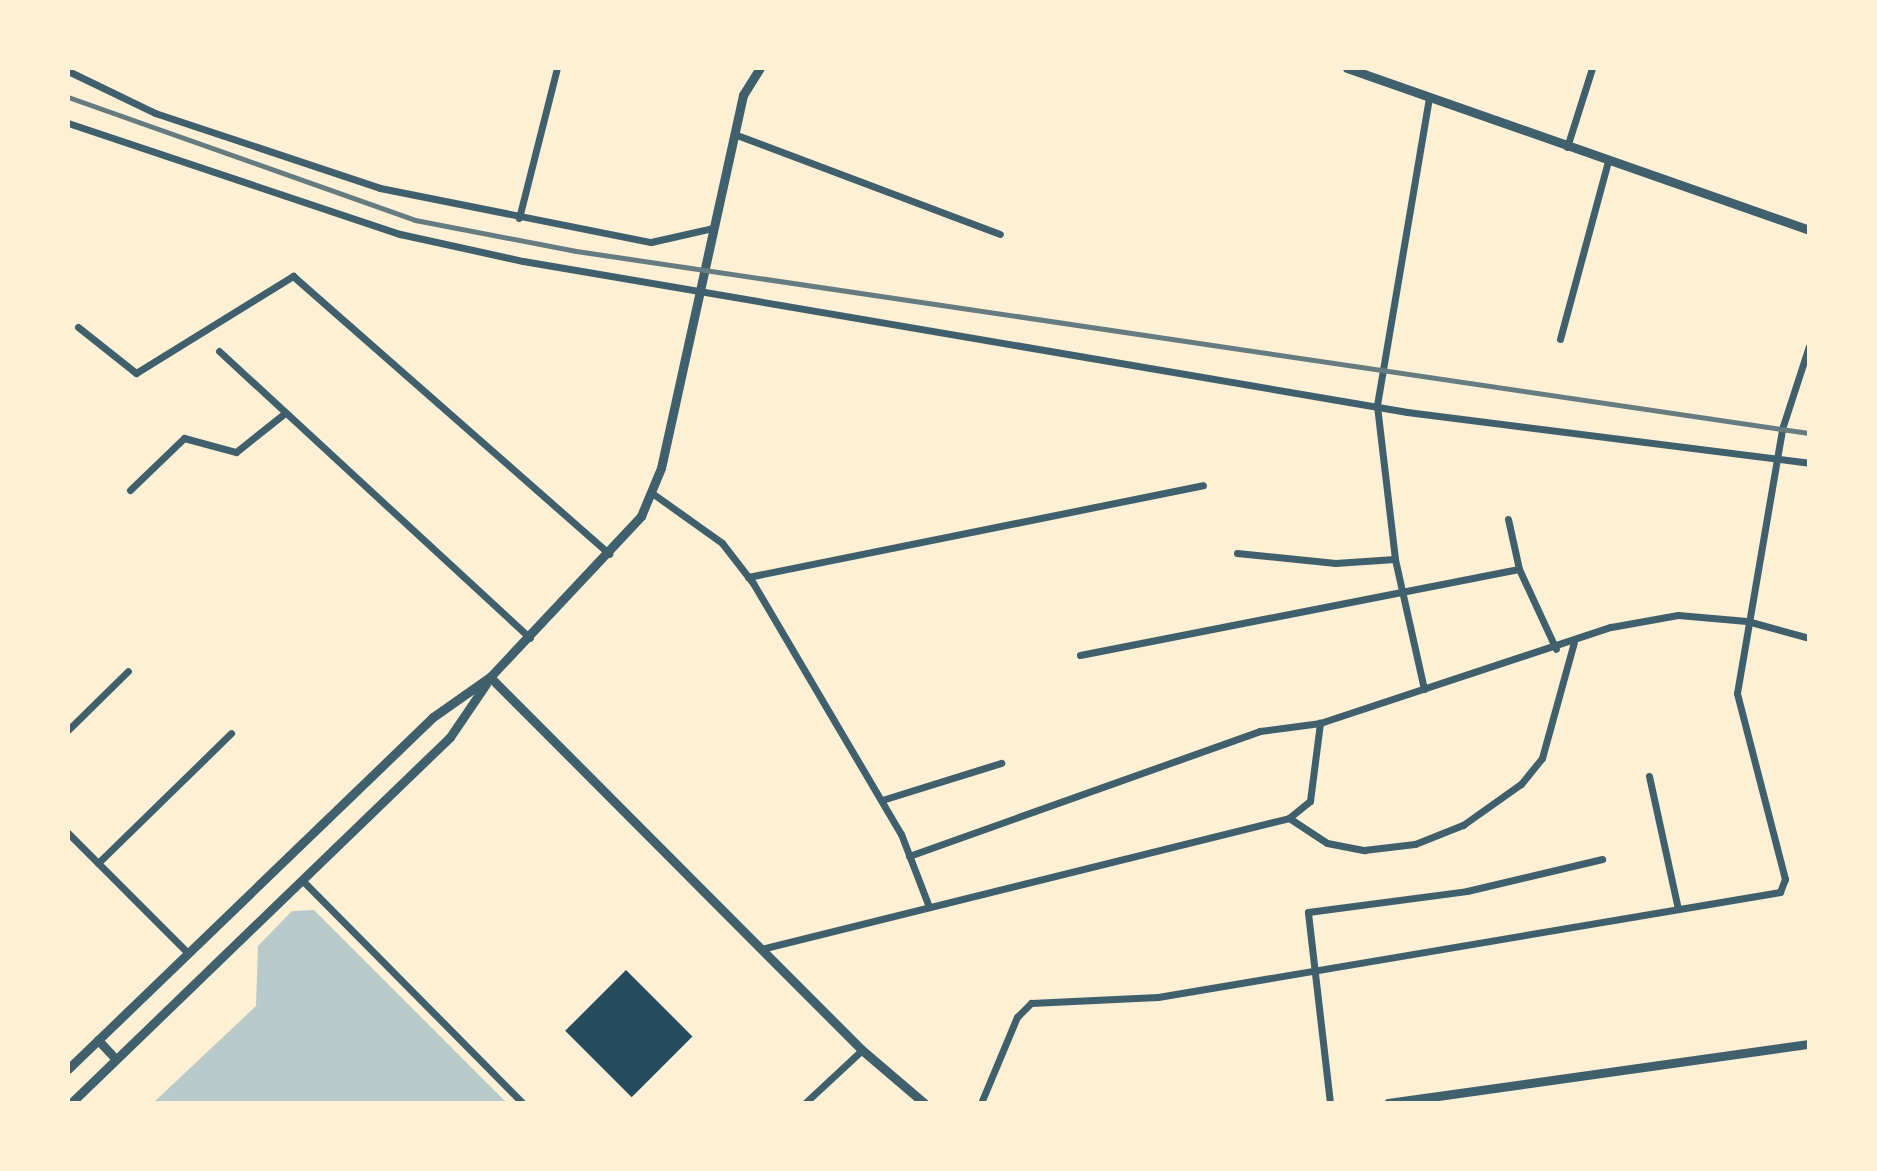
<!DOCTYPE html>
<html>
<head>
<meta charset="utf-8">
<style>
  body { margin:0 }
  #map { position:relative; width:1877px; height:1171px; overflow:hidden; background:#fdf0d5; font-family:"DejaVu Sans",sans-serif }
  div>[style] { position:absolute }
  [style*='--x'] { left:calc(var(--x)*1px); top:calc(var(--y)*1px); width:calc(var(--w)*1px); rotate:calc(var(--a)*1deg) }
  .green>* { inset:0; background:#b9caca }
  .building>* { inset:0; background:#264d5e; transform-origin:0 0 }
  .minor>* { height:7px; margin:-3.5px; padding:0 3.5px; transform-origin:3.5px; border-radius:3.5px; background:#3f606c }
  .tertiary>* { height:9px; margin:-4.5px; padding:0 4.5px; transform-origin:4.5px; border-radius:4.5px; background:#3f606c }
  .rail>* { height:5px; margin:-2.5px; padding:0 2.5px; transform-origin:2.5px; border-radius:2.5px; background:#657d81 }
  span { translate:-50% -50%; white-space:nowrap; text-align:center; line-height:1.15; -webkit-text-stroke:6px #fdf0d5; paint-order:stroke }
  .frame { position:absolute; inset:0; border:70px solid #fdf0d5; pointer-events:none }
</style>
</head>
<body>
<div id="map">
  <div class="green">
    <i style="clip-path:polygon(314px 910px,507px 1103px,153px 1103px,256px 1006px,258px 946px,292px 911px)"></i>
  </div>
  <div class="building">
    <i style="left:626px;top:970px;width:94px;height:86px;rotate:45deg"></i>
  </div>
  <div class="minor">
    <i style="--x:68;--y:71;--w:97;--a:25.8"></i>
    <i style="--x:155;--y:113;--w:237;--a:18.4"></i>
    <i style="--x:380;--y:188;--w:276;--a:11.3"></i>
    <i style="--x:651;--y:242;--w:64;--a:-12.7"></i>
    <i style="--x:68;--y:123;--w:350;--a:18.5"></i>
    <i style="--x:400;--y:234;--w:126;--a:12.4"></i>
    <i style="--x:523;--y:261;--w:897;--a:9.69"></i>
    <i style="--x:1407;--y:412;--w:405;--a:7.2"></i>
    <i style="--x:734;--y:134;--w:284;--a:20.6"></i>
    <i style="--x:1567;--y:147;--w:83;--a:-72.4"></i>
    <i style="--x:519;--y:218;--w:155;--a:-75.8"></i>
    <i style="--x:78;--y:327;--w:74;--a:38.4"></i>
    <i style="--x:136;--y:373;--w:185;--a:-31.7"></i>
    <i style="--x:293;--y:276;--w:421;--a:41.3"></i>
    <i style="--x:1560;--y:339;--w:184;--a:-74.9"></i>
    <i style="--x:219;--y:351;--w:423;--a:42.7"></i>
    <i style="--x:130;--y:490;--w:75;--a:-43.9"></i>
    <i style="--x:184;--y:438;--w:54;--a:15.1"></i>
    <i style="--x:236;--y:452;--w:63;--a:-38.5"></i>
    <i style="--x:652;--y:493;--w:86;--a:35.5"></i>
    <i style="--x:722;--y:543;--w:51;--a:52.2"></i>
    <i style="--x:753;--y:583;--w:291;--a:59.5"></i>
    <i style="--x:901;--y:834;--w:78;--a:69"></i>
    <i style="--x:1508;--y:519;--w:51;--a:77.6"></i>
    <i style="--x:1237;--y:553;--w:99;--a:5.8"></i>
    <i style="--x:1335;--y:563;--w:60;--a:-3.8"></i>
    <i style="--x:748;--y:577;--w:464;--a:-11.4"></i>
    <i style="--x:1080;--y:655;--w:447;--a:-11.1"></i>
    <i style="--x:1519;--y:569;--w:88;--a:65.2"></i>
    <i style="--x:1424;--y:689;--w:133;--a:-102.6"></i>
    <i style="--x:1395;--y:559;--w:155;--a:-96.7"></i>
    <i style="--x:1377;--y:405;--w:311;--a:-80.4"></i>
    <i style="--x:68;--y:730;--w:84;--a:-44.5"></i>
    <i style="--x:1649;--y:776;--w:136;--a:77.7"></i>
    <i style="--x:882;--y:800;--w:125;--a:-17.3"></i>
    <i style="--x:1289;--y:818;--w:45;--a:33.3"></i>
    <i style="--x:1327;--y:843;--w:38;--a:11"></i>
    <i style="--x:1364;--y:850;--w:51;--a:-6.7"></i>
    <i style="--x:1415;--y:844;--w:52;--a:-21.6"></i>
    <i style="--x:1463;--y:825;--w:71;--a:-35.3"></i>
    <i style="--x:1521;--y:784;--w:33;--a:-51"></i>
    <i style="--x:1542;--y:758;--w:120;--a:-74.6"></i>
    <i style="--x:68;--y:833;--w:170;--a:45"></i>
    <i style="--x:909;--y:856;--w:373;--a:-19.6"></i>
    <i style="--x:1260;--y:731;--w:61;--a:-7.6"></i>
    <i style="--x:98;--y:863;--w:186;--a:-44.3"></i>
    <i style="--x:302;--y:880;--w:314;--a:45.3"></i>
    <i style="--x:761;--y:949;--w:544;--a:-13.93"></i>
    <i style="--x:1289;--y:818;--w:27;--a:-39"></i>
    <i style="--x:1310;--y:801;--w:79;--a:-82.7"></i>
    <i style="--x:1320;--y:723;--w:306;--a:-18.3"></i>
    <i style="--x:1611;--y:627;--w:68;--a:-10.2"></i>
    <i style="--x:1678;--y:615;--w:69;--a:5"></i>
    <i style="--x:1747;--y:621;--w:64;--a:15.3"></i>
    <i style="--x:805;--y:1103;--w:78;--a:-42.9"></i>
    <i style="--x:981;--y:1103;--w:93;--a:-67.3"></i>
    <i style="--x:1017;--y:1017;--w:20;--a:-45"></i>
    <i style="--x:1031;--y:1003;--w:127;--a:-2.7"></i>
    <i style="--x:1158;--y:997;--w:631;--a:-9.58"></i>
    <i style="--x:1780;--y:892;--w:14;--a:-69"></i>
    <i style="--x:1785;--y:879;--w:192;--a:-104.5"></i>
    <i style="--x:1737;--y:693;--w:268;--a:-80.3"></i>
    <i style="--x:1782;--y:429;--w:87;--a:-72"></i>
    <i style="--x:1330;--y:1103;--w:192;--a:-96.6"></i>
    <i style="--x:1308;--y:912;--w:160;--a:-7.5"></i>
    <i style="--x:1467;--y:891;--w:139;--a:-13.3"></i>
  </div>
  <div class="tertiary">
    <i style="--x:1347;--y:68;--w:490;--a:19.3"></i>
    <i style="--x:490;--y:677;--w:527;--a:45.08"></i>
    <i style="--x:862;--y:1050;--w:82;--a:40.5"></i>
    <i style="--x:98;--y:1040;--w:26;--a:47"></i>
    <i style="--x:68;--y:1069;--w:507;--a:-43.96"></i>
    <i style="--x:433;--y:717;--w:70;--a:-35.1"></i>
    <i style="--x:490;--y:677;--w:221;--a:-46.8"></i>
    <i style="--x:641;--y:516;--w:52;--a:-67.4"></i>
    <i style="--x:661;--y:468;--w:382;--a:-77.6"></i>
    <i style="--x:743;--y:95;--w:32;--a:-58"></i>
    <i style="--x:71;--y:1103;--w:527;--a:-44"></i>
    <i style="--x:450;--y:737;--w:64;--a:-55.8"></i>
    <i style="--x:1388;--y:1103;--w:425;--a:-8"></i>
  </div>
  <div class="rail">
    <i style="--x:68;--y:97;--w:368;--a:19.5"></i>
    <i style="--x:415;--y:220;--w:164;--a:10.9"></i>
    <i style="--x:576;--y:251;--w:1246;--a:8.4"></i>
  </div>
  <div class="frame"></div>
</div>
</body>
</html>
